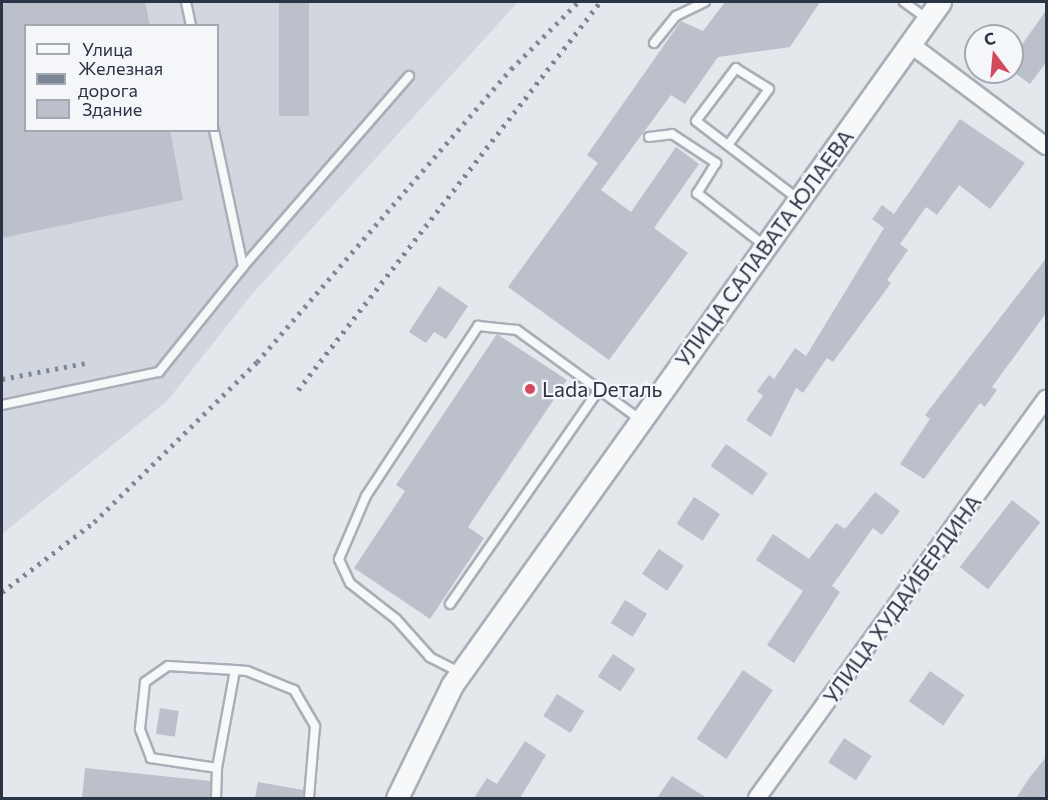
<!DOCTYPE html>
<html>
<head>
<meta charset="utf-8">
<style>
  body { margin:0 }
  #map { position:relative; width:1048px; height:800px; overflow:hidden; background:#e4e7ec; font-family:Commissioner,sans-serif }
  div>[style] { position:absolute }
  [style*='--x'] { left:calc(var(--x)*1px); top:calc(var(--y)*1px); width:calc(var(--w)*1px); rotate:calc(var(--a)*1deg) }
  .built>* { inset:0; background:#d2d6de }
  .building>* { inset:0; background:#bbc0ca; transform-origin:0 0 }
  .roads { filter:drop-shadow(2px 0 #a9aeb7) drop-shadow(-2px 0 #a9aeb7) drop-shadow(0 2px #a9aeb7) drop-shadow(0 -2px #a9aeb7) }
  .service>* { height:8px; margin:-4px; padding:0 4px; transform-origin:4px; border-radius:4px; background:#f7f8fa }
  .minor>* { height:16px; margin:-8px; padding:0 8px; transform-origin:8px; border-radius:8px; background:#f7f8fa }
  .tertiary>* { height:21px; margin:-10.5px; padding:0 10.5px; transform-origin:10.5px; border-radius:10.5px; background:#f7f8fa }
  .rail>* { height:4.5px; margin-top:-2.25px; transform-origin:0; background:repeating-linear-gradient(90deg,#7d8696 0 3px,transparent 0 9px) }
  .dots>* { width:16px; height:16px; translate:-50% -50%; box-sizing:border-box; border:3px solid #f4f6f9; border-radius:50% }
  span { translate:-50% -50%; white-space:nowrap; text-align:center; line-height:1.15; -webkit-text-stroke:4.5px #f4f6f9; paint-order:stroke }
  .street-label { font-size:21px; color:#2b3445 }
  .poi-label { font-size:21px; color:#2b3445 }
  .left { translate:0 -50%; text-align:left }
  .frame { position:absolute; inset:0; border:3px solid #2b3445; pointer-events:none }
  .legend { position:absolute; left:24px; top:24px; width:195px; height:108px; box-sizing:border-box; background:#f4f6f9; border:2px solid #a4a8b1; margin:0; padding:8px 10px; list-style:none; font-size:18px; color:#2b3445 }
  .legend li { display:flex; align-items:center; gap:12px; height:30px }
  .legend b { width:30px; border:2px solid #a4a8b1 }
  .north { position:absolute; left:964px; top:24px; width:60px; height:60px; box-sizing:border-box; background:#f4f6f9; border:2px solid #a4a8b1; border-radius:50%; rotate:344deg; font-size:16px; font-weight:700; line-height:24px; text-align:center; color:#2b3445 }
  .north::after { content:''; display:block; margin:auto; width:21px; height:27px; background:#d1495b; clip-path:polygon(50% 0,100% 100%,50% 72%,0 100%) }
</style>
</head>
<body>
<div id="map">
  <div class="built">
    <i style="clip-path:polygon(evenodd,2px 2px,518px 2px,253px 293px,167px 401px,2px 534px,2px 2px,26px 26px,218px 26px,218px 130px,26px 130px,26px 26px)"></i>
  </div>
  <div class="building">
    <i style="clip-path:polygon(2px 2px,145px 2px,150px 26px,26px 26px,26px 130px,170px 130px,183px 200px,2px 238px)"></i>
    <i style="left:279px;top:2px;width:30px;height:114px"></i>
    <i style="clip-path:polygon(725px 2px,820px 2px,790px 47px,718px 57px,685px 104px,671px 95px,601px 190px,631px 212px,676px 147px,699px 164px,654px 228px,688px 253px,609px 360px,508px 287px,598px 163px,587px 155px,681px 21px,703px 31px)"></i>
    <i style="clip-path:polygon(1047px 9px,1047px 61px,1030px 84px,1012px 71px,1012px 59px)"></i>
    <i style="clip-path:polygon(960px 119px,1025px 163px,990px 209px,959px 185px,937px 215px,926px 207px,900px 244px,908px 250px,887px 280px,891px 283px,833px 362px,827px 358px,803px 393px,796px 388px,771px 437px,746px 420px,763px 396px,757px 391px,769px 375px,774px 379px,795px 348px,806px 356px,884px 228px,872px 219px,882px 205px,894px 214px)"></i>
    <i style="clip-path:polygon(1047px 257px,1047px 312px,992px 387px,997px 390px,985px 407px,980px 403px,924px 479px,900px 464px,930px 419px,925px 415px)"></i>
    <i style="clip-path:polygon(439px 286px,468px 306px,446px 339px,434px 332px,426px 343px,409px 332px)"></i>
    <i style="clip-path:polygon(497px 334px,567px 380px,468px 527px,484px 538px,430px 619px,354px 568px,405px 491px,396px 485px)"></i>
    <i style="left:726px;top:444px;width:51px;height:27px;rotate:35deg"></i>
    <i style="clip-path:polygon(875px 492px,900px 511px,882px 535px,873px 528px,832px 586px,840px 592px,794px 663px,767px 645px,803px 591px,756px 560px,773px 534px,809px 559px,836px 523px,845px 529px)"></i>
    <i style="left:694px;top:497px;width:31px;height:32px;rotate:33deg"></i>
    <i style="left:1012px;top:500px;width:36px;height:85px;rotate:38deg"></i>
    <i style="left:659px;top:549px;width:30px;height:30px;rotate:34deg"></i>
    <i style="left:625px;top:600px;width:26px;height:27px;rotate:32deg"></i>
    <i style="left:613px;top:654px;width:27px;height:27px;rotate:34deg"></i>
    <i style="left:743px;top:670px;width:36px;height:83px;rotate:34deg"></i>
    <i style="left:930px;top:671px;width:42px;height:37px;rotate:35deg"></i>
    <i style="left:557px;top:694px;width:32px;height:26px;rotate:32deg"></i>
    <i style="left:160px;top:708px;width:19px;height:26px;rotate:9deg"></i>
    <i style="left:844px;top:738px;width:33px;height:29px;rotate:33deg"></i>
    <i style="clip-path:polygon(525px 741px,546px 755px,520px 798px,474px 798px,487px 778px,497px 784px)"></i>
    <i style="clip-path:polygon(1047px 756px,1047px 798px,1016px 798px,1030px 777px)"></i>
    <i style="clip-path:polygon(85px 768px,210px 781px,210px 798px,82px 798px)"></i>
    <i style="clip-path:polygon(672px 776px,707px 798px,657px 798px)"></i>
    <i style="clip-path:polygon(258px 782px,303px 790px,303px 798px,255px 798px)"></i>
  </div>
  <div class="roads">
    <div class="service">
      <i style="--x:186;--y:2;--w:25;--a:78"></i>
      <i style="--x:904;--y:2;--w:29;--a:36"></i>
      <i style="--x:654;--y:43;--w:35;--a:-51"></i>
      <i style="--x:676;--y:16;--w:32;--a:-26"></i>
      <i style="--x:214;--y:130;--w:140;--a:78"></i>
      <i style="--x:243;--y:267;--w:253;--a:-49"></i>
      <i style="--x:649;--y:137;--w:23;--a:-7"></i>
      <i style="--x:672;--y:134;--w:53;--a:33.4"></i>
      <i style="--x:716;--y:163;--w:36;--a:122"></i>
      <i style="--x:697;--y:193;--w:86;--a:37.9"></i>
      <i style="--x:728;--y:145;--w:69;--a:-53.8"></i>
      <i style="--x:769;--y:89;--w:39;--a:-148"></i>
      <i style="--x:736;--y:68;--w:66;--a:127"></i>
      <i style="--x:696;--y:121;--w:128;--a:37.4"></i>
      <i style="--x:2;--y:405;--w:160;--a:-11.9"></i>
      <i style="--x:159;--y:372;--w:134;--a:-51.3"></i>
      <i style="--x:450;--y:604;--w:261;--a:-55.2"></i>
      <i style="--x:235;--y:670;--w:100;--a:100.4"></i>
      <i style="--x:217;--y:768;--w:67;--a:-171.4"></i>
      <i style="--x:151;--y:758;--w:31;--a:-111"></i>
      <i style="--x:140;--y:729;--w:47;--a:-83.9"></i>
      <i style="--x:145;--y:682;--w:28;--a:-35"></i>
      <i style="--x:168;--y:666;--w:67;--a:3.4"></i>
      <i style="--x:235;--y:670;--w:12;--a:5"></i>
      <i style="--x:247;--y:671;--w:51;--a:22"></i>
      <i style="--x:294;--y:690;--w:42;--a:59.7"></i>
      <i style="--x:315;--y:726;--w:72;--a:94.8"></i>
      <i style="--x:459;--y:672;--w:33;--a:-153"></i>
      <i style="--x:430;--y:657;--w:51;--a:-131.8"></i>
      <i style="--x:396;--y:619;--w:58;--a:-142"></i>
      <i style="--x:350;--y:583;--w:26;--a:-115"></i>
      <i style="--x:339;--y:559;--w:69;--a:-66.8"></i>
      <i style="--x:366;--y:496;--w:204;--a:-56.6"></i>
      <i style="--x:478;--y:326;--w:39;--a:6"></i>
      <i style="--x:517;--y:330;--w:153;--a:36"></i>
      <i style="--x:216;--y:798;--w:30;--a:-88"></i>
    </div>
    <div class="minor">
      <i style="--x:910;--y:44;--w:170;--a:36.9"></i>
      <i style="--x:757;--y:798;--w:493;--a:-54.1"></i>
    </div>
    <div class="tertiary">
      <i style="--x:397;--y:798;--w:126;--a:-64"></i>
      <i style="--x:452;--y:685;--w:839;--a:-54.45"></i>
    </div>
  </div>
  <div class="rail">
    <i style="--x:2;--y:379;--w:86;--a:-10.8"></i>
    <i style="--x:298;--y:390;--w:492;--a:-52.1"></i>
    <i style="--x:2;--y:592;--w:116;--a:-37.3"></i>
    <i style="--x:94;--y:522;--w:228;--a:-44.5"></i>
    <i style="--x:257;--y:362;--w:388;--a:-49.1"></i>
    <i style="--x:511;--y:69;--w:95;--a:-45"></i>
  </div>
  <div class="dots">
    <i style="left:530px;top:389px;background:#d1495b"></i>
  </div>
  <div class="street-label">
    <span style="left:764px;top:248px;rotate:-54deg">УЛИЦА САЛАВАТА ЮЛАЕВА</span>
    <span style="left:902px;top:599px;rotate:-54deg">УЛИЦА ХУДАЙБЕРДИНА</span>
  </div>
  <div class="poi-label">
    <span class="left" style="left:542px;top:389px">Lada Dеталь</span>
  </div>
  <div class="frame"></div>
  <ul class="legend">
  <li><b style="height:8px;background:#f7f8fa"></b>Улица</li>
  <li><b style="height:8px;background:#7d8696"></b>Железная дорога</li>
  <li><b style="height:16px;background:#bbc0ca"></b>Здание</li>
  </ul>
  <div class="north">С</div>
</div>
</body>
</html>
